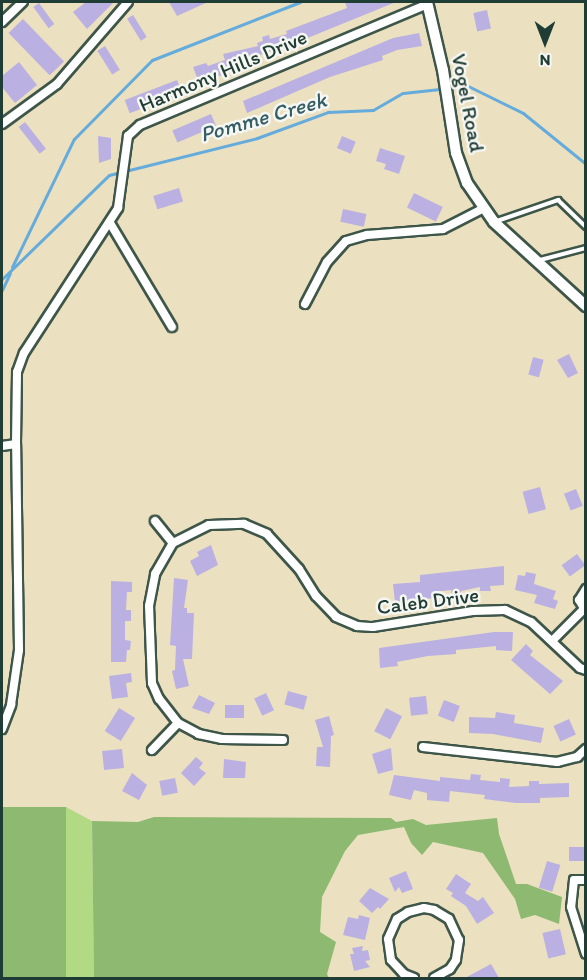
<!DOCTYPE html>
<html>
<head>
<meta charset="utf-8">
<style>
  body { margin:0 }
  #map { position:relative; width:587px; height:980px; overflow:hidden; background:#ebe1c0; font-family:Itim,sans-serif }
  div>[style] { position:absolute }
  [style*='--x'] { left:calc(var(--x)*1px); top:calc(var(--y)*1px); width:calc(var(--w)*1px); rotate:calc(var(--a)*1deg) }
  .green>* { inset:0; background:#b2d983 }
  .forest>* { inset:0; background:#8db971; transform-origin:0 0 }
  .stream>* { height:3px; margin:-1.5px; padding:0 1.5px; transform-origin:1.5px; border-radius:1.5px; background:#65abdb }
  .building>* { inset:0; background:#bab0e1; transform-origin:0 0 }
  .roads { filter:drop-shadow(2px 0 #3e5649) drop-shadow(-2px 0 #3e5649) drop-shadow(0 2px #3e5649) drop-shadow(0 -2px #3e5649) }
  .service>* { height:4px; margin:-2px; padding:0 2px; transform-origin:2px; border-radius:2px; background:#fff }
  .minor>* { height:8px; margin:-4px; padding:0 4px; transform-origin:4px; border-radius:4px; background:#fff }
  .tertiary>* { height:10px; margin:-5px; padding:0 5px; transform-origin:5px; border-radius:5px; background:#fff }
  span { translate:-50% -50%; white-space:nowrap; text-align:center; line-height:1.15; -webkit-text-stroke:5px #f6f6f2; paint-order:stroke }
  .street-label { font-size:21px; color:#1f3d34 }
  .water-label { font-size:22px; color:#345e66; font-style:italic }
  .frame { position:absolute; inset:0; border:3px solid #1f3d34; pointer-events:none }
  .north { position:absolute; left:515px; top:12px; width:60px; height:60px; -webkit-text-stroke:4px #f6f6f2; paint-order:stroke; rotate:180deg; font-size:16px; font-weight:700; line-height:24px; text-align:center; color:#1f3d34 }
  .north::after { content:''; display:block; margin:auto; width:21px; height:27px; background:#1f3d34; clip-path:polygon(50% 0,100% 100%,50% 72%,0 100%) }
</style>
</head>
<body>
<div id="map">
  <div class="green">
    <i style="clip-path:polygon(66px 807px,92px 821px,94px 978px,63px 978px)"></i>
  </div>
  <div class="forest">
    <i style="left:2px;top:807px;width:64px;height:171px"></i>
    <i style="clip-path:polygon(154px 817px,391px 818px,396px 822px,413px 819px,426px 825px,497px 818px,499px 834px,516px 884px,527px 884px,562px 897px,559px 924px,535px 915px,521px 919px,515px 899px,483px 853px,433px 842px,422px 855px,411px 843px,404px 827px,358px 835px,345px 851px,322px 897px,320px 932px,336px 942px,327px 974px,329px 978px,94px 978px,92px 821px,138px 822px)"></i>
  </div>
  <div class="stream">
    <i style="--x:12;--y:267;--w:142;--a:-64.2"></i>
    <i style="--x:74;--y:139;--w:111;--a:-45.4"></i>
    <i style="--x:152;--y:60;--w:159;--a:-21.4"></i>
    <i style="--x:2;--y:279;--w:149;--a:-44.2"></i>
    <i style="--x:109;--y:175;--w:153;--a:-14"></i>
    <i style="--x:257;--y:138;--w:76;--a:-20.1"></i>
    <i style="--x:328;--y:112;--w:45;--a:-2.5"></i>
    <i style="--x:373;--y:110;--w:34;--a:-30"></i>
    <i style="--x:403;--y:93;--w:65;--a:-6.1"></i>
    <i style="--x:468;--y:86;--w:61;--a:26.1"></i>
    <i style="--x:523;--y:113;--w:81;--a:39"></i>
    <i style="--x:2;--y:290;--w:19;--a:-65"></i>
  </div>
  <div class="building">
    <i style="clip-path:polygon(86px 2px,114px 2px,87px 29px,73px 12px)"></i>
    <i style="clip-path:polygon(169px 2px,208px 2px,177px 16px)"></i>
    <i style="clip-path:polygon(345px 2px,396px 2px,283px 48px,250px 58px,251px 62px,221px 72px,222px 75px,199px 83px,193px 67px,206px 63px,208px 66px,225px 60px,223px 54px,258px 46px,257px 43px,263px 41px,262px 37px,269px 35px,270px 39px,287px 34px,286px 31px,347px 8px)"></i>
    <i style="left:39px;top:3px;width:26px;height:7px;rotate:54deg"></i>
    <i style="left:487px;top:10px;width:19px;height:14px;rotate:78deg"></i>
    <i style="left:133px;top:15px;width:26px;height:7px;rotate:58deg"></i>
    <i style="left:23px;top:19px;width:59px;height:20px;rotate:46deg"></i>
    <i style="clip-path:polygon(419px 33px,422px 46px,397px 50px,382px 56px,383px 60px,330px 77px,247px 113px,243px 101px,393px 38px)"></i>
    <i style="left:105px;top:46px;width:28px;height:9px;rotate:58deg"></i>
    <i style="clip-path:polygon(19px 62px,37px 85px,15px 103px,2px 87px,2px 76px)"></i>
    <i style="left:177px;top:80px;width:14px;height:56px;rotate:69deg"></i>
    <i style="left:211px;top:114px;width:13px;height:42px;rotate:67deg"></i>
    <i style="left:25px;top:122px;width:34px;height:8px;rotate:52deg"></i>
    <i style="clip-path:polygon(98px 136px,111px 138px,111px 159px,99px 163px)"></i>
    <i style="left:342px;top:136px;width:15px;height:13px;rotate:23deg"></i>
    <i style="clip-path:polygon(380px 148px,405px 156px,399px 174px,384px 169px,386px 164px,376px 161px)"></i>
    <i style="left:179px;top:188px;width:14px;height:27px;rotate:73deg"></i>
    <i style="left:414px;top:193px;width:32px;height:16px;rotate:26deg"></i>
    <i style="left:343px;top:209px;width:24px;height:13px;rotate:12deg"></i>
    <i style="clip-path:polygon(569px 354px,578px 373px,568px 378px,557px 360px)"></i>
    <i style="left:533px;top:357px;width:11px;height:18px;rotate:15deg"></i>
    <i style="left:540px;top:487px;width:23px;height:18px;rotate:75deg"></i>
    <i style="left:576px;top:489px;width:18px;height:13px;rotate:68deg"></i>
    <i style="clip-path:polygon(211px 545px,218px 565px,197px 576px,190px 561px,199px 556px,197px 552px)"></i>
    <i style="left:577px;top:554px;width:14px;height:19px;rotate:54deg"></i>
    <i style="clip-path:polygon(504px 566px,504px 585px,490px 586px,491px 591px,480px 591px,480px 587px,461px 591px,461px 594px,452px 596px,451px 590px,433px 592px,434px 598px,395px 603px,393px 584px,420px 582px,420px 575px)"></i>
    <i style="clip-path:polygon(526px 572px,536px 574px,534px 584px,556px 591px,553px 599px,558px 601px,555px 609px,534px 603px,537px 595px,515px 590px,518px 575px,525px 576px)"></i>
    <i style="clip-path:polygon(174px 578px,188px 580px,184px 608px,187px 608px,187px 613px,194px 613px,192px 659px,183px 659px,189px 686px,176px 689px,172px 671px,175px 670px,176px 646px,170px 645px)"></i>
    <i style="clip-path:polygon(111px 581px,132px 582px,132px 592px,127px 592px,126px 610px,131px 610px,131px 621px,125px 621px,125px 640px,131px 641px,130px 650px,127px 650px,126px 662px,111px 662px)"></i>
    <i style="clip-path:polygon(494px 632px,513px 632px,512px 651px,496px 650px,496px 646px,456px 650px,456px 654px,428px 656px,397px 662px,398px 666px,380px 668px,379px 648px)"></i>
    <i style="clip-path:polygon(526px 644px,533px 651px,530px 655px,563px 681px,550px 694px,511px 660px)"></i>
    <i style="clip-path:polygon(131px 673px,132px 682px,126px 683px,128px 697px,112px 699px,109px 676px)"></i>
    <i style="left:288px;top:691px;width:20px;height:14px;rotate:15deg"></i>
    <i style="left:266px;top:693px;width:19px;height:13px;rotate:65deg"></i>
    <i style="clip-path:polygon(199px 695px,215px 703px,209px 714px,192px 708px)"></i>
    <i style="left:426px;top:696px;width:18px;height:17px;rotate:84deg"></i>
    <i style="left:444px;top:700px;width:17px;height:17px;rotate:21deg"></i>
    <i style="left:225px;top:705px;width:19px;height:13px"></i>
    <i style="left:119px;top:708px;width:19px;height:27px;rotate:32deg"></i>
    <i style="left:386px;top:708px;width:18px;height:26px;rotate:27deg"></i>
    <i style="clip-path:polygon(496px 712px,515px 715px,514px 723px,544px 728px,541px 743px,493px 734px,469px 733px,469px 717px,495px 718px)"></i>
    <i style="clip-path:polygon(329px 716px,334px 735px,331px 736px,330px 767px,316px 766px,317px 747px,323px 747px,315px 720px)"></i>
    <i style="left:569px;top:719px;width:17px;height:17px;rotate:66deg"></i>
    <i style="clip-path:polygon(391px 748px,393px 770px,378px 774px,372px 754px)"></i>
    <i style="left:122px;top:749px;width:19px;height:20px;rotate:84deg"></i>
    <i style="clip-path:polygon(196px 757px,203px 763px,199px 768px,206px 773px,194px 786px,181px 773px)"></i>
    <i style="clip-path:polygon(224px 759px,246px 762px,245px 778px,223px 778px)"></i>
    <i style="clip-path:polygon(132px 773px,147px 785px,139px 800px,122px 791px)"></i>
    <i style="clip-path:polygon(471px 774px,481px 775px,480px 780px,500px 782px,500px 778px,510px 779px,509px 787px,529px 786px,529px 781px,539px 781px,539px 784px,569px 783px,569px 797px,540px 798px,540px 803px,516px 803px,484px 799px,485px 795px,450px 791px,449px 802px,427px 800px,427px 793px,414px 790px,411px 800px,389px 795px,394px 775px,440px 781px,440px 777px,470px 780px)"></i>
    <i style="left:175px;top:778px;width:15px;height:16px;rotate:79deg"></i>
    <i style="left:569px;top:847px;width:16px;height:14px"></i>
    <i style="left:547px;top:861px;width:14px;height:28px;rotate:17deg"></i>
    <i style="clip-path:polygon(406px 871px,413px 889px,402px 893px,399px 887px,395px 892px,389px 878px)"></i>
    <i style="clip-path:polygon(456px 874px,471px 884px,465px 893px,478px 901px,483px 897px,494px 913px,477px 924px,466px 906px,451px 896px,453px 893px,446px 889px)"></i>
    <i style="clip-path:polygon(370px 888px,389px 899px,380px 909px,378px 907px,372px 913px,359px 901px)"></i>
    <i style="clip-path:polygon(359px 915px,370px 918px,365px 940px,343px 935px,348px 917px,358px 919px)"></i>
    <i style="left:560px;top:929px;width:26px;height:18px;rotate:77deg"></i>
    <i style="clip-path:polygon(363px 946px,362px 951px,368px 950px,370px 960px,365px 961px,370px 967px,354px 971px,350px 954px,354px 954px,352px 948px)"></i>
    <i style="clip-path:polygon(491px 964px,499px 978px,465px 978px)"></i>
  </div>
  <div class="roads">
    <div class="service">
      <i style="--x:497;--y:221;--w:65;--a:-19"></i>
      <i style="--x:558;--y:200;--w:39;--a:44"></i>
      <i style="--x:540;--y:260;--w:48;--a:-14.6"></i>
    </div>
    <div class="minor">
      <i style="--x:2;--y:22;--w:29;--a:-44"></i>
      <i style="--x:2;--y:124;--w:68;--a:-36"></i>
      <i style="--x:57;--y:84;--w:108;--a:-49.1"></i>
      <i style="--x:110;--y:223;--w:121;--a:59.2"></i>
      <i style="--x:305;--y:304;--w:47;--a:-62.4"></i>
      <i style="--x:327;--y:262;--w:28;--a:-48"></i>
      <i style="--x:346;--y:241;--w:22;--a:-16"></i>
      <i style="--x:367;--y:235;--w:76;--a:-4.5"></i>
      <i style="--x:443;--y:229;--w:44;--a:-27.1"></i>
      <i style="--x:2;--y:446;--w:14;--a:-8"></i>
      <i style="--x:16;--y:444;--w:72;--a:-89.2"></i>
      <i style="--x:17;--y:372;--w:20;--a:-70"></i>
      <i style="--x:24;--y:353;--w:173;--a:-57"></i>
      <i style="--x:118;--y:208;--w:73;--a:-82.1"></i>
      <i style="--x:128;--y:136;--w:16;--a:-43"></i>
      <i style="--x:140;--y:125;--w:312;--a:-22.8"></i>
      <i style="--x:155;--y:521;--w:28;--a:51"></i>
      <i style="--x:586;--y:589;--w:13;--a:122"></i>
      <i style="--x:579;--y:600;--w:13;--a:58"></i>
      <i style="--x:552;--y:641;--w:44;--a:-45"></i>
      <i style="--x:2;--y:729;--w:26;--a:-69"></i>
      <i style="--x:11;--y:705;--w:56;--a:-81.7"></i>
      <i style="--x:19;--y:650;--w:206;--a:-90.8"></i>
      <i style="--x:283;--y:740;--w:61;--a:-179.1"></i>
      <i style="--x:222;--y:739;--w:24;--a:-168"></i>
      <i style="--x:199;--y:734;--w:24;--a:-152"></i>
      <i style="--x:178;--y:723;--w:31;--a:-128"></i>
      <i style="--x:159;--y:699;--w:17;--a:-114"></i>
      <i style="--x:152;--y:683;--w:77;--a:-92.2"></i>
      <i style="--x:149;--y:606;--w:33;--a:-79"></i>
      <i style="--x:155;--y:574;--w:36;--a:-60"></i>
      <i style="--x:173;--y:543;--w:40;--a:-26.6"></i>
      <i style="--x:209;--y:525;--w:35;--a:-2"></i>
      <i style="--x:244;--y:524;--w:25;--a:23"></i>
      <i style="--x:267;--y:534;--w:47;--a:47.6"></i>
      <i style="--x:299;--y:569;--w:32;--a:58"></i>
      <i style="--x:316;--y:596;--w:29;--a:46"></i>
      <i style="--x:336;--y:617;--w:23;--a:23"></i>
      <i style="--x:357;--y:626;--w:16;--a:4"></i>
      <i style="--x:373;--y:627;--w:101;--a:-9.1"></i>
      <i style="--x:473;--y:611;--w:32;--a:-2"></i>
      <i style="--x:505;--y:610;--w:29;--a:25"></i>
      <i style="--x:531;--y:622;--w:67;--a:43.2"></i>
      <i style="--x:580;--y:668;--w:6;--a:18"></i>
      <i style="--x:423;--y:747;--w:135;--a:6.4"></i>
      <i style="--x:557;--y:762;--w:21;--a:-14"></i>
      <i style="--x:577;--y:757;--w:12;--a:-42"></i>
      <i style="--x:152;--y:750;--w:37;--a:-46"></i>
      <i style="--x:586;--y:880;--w:12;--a:180"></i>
      <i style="--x:574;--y:880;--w:27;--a:96"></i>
      <i style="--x:571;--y:907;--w:49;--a:72.3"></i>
      <i style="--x:414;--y:978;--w:11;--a:-158"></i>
      <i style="--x:404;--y:974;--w:19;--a:-133"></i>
      <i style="--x:391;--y:960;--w:21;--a:-98"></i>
      <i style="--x:388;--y:939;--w:22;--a:-66"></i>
      <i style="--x:397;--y:919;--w:13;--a:-32"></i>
      <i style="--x:408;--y:912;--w:16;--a:-14"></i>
      <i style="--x:424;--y:908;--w:10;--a:11"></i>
      <i style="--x:434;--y:910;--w:17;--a:31"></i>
      <i style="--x:449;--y:919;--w:23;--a:65"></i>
      <i style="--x:459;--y:940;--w:20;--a:99"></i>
      <i style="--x:456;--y:960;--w:11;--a:124"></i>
      <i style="--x:450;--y:969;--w:18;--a:151"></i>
    </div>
    <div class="tertiary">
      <i style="--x:427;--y:2;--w:70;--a:76.8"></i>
      <i style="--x:443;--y:70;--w:84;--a:81.1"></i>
      <i style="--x:456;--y:153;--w:32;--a:70"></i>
      <i style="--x:467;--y:183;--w:47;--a:55.3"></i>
      <i style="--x:494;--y:222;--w:125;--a:42.4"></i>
    </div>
  </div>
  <div class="street-label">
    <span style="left:223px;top:71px;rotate:-23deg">Harmony Hills Drive</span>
    <span style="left:468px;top:103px;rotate:79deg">Vogel Road</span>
    <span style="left:428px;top:601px;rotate:-7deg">Caleb Drive</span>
  </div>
  <div class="water-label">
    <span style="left:263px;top:117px;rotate:-16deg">Pomme Creek</span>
  </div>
  <div class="frame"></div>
  <div class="north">N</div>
</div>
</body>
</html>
